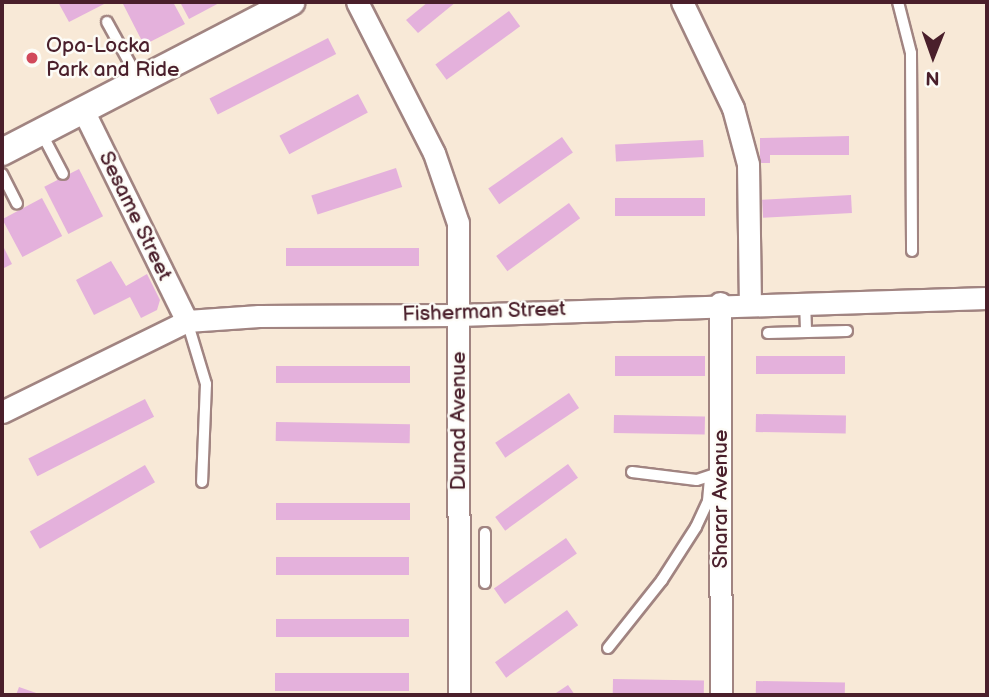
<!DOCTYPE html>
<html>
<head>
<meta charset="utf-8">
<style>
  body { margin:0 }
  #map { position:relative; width:989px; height:697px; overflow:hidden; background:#f8e9d7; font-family:"Balsamiq Sans",sans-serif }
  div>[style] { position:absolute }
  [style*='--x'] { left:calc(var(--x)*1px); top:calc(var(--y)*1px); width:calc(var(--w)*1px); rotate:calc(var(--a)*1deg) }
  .building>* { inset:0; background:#e4b1dc; transform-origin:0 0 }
  .roads { filter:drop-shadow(2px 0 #a18481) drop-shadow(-2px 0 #a18481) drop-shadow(0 2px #a18481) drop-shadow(0 -2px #a18481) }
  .service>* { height:10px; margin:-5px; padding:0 5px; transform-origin:5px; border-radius:5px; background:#fff }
  .minor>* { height:21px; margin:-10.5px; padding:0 10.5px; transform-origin:10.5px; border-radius:10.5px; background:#fff }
  .tertiary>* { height:26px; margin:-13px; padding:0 13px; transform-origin:13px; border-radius:13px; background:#fff }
  .dots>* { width:19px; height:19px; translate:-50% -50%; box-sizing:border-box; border:4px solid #fdfcf7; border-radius:50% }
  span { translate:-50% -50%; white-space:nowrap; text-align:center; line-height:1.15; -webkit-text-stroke:5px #fdfcf7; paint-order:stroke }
  .poi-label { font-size:21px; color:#4a1f2b }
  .left { translate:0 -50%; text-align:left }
  .street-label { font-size:21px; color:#4a1f2b }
  .frame { position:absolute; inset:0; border:4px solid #4a1f2b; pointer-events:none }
  .north { position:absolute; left:898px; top:21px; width:70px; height:70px; -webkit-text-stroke:5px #fdfcf7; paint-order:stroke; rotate:181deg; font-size:19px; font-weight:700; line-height:28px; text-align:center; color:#4a1f2b }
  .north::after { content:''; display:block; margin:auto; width:24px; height:32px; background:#4a1f2b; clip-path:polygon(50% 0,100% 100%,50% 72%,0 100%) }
</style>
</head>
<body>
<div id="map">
  <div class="building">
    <i style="clip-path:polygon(58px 2px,108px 2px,69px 22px)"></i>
    <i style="clip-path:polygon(122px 2px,173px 2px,185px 24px,144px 45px)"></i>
    <i style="clip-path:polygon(180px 2px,221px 2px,189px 19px)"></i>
    <i style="clip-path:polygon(428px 2px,456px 2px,418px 33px,406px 20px)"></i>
    <i style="left:509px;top:11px;width:19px;height:91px;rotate:54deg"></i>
    <i style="left:328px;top:38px;width:18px;height:133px;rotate:63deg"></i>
    <i style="left:358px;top:94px;width:21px;height:89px;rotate:62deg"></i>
    <i style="clip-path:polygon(849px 136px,849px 155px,770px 155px,770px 163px,760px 163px,760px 138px)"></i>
    <i style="left:562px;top:137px;width:19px;height:90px;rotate:55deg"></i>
    <i style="left:703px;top:140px;width:17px;height:88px;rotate:87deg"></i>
    <i style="left:396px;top:168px;width:20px;height:89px;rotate:72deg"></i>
    <i style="left:79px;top:169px;width:53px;height:39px;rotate:63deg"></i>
    <i style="left:851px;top:195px;width:18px;height:89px;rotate:87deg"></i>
    <i style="left:42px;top:198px;width:43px;height:45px;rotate:62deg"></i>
    <i style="left:705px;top:198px;width:18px;height:90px;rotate:90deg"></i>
    <i style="left:569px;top:203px;width:19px;height:90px;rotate:54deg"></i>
    <i style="clip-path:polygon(2px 244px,12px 264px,2px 269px)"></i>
    <i style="left:419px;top:248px;width:18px;height:133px;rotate:90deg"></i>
    <i style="clip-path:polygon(111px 261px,126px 286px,147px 274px,160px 300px,157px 310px,141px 318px,130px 297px,94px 315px,76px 280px)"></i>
    <i style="left:615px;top:356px;width:90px;height:20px"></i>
    <i style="left:756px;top:356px;width:89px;height:18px"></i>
    <i style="left:276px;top:366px;width:134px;height:17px"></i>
    <i style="left:569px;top:393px;width:18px;height:89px;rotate:56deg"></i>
    <i style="left:145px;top:399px;width:20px;height:131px;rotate:63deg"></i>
    <i style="left:756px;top:414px;width:90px;height:18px;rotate:1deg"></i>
    <i style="left:614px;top:415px;width:91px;height:18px;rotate:1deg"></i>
    <i style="left:276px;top:422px;width:134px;height:19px;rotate:1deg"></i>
    <i style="left:568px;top:464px;width:17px;height:90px;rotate:54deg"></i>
    <i style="left:145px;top:465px;width:20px;height:133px;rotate:60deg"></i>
    <i style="left:276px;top:503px;width:134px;height:17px"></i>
    <i style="left:566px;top:538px;width:19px;height:88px;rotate:55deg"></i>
    <i style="left:276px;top:557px;width:133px;height:18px"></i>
    <i style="left:567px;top:610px;width:19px;height:89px;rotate:54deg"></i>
    <i style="left:276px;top:619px;width:133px;height:18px"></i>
    <i style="left:275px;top:673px;width:134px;height:18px"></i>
    <i style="left:613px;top:679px;width:91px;height:16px;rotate:1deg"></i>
    <i style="left:756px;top:681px;width:89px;height:14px;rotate:1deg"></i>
    <i style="clip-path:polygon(568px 685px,575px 695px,553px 695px)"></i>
    <i style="clip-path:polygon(19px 687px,42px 695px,16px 695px)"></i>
  </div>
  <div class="roads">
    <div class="service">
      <i style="--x:898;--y:2;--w:53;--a:75.7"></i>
      <i style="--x:911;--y:53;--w:198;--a:89.7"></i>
      <i style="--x:107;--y:22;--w:66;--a:61.1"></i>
      <i style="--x:42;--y:134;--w:45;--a:62.3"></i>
      <i style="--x:2;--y:174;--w:33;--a:63"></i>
      <i style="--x:805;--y:301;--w:31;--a:88"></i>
      <i style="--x:187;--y:321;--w:66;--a:73.2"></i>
      <i style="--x:206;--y:384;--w:98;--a:92.3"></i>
      <i style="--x:768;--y:333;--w:79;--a:-1.5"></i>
      <i style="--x:632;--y:472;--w:65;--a:7"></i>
      <i style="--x:697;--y:480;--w:19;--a:-18"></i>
      <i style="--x:485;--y:583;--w:50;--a:-90"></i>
      <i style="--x:608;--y:648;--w:87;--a:-51.5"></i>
      <i style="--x:662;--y:580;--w:63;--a:-57.3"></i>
      <i style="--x:696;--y:527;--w:29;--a:-65"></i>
      <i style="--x:708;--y:501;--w:24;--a:-85"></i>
    </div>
    <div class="minor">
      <i style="--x:357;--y:2;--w:169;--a:63"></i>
      <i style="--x:434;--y:153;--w:74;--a:71.1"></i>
      <i style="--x:458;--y:223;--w:472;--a:89.9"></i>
      <i style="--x:682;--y:2;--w:118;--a:64.3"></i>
      <i style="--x:733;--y:108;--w:58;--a:75"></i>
      <i style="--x:748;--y:164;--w:139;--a:89.2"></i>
      <i style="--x:83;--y:110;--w:235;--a:63.8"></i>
      <i style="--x:720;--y:303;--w:392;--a:89.9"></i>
      <i style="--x:2;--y:412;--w:206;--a:-26.2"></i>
      <i style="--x:187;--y:321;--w:72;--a:-4"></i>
      <i style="--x:259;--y:316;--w:199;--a:-0.3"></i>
      <i style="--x:458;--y:315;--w:529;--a:-1.84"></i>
    </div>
    <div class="tertiary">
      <i style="--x:2;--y:152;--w:326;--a:-27.4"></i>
    </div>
  </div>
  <div class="dots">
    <i style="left:32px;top:58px;background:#d1495b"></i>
  </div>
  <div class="poi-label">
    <span class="left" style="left:46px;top:58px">Opa-Locka<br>Park and Ride</span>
  </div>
  <div class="street-label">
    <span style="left:135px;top:216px;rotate:64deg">Sesame Street</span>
    <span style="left:484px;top:312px;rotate:-2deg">Fisherman Street</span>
    <span style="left:459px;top:421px;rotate:-90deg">Dunad Avenue</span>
    <span style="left:721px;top:499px;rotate:-90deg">Sharar Avenue</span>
  </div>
  <div class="frame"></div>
  <div class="north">N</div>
</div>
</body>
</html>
